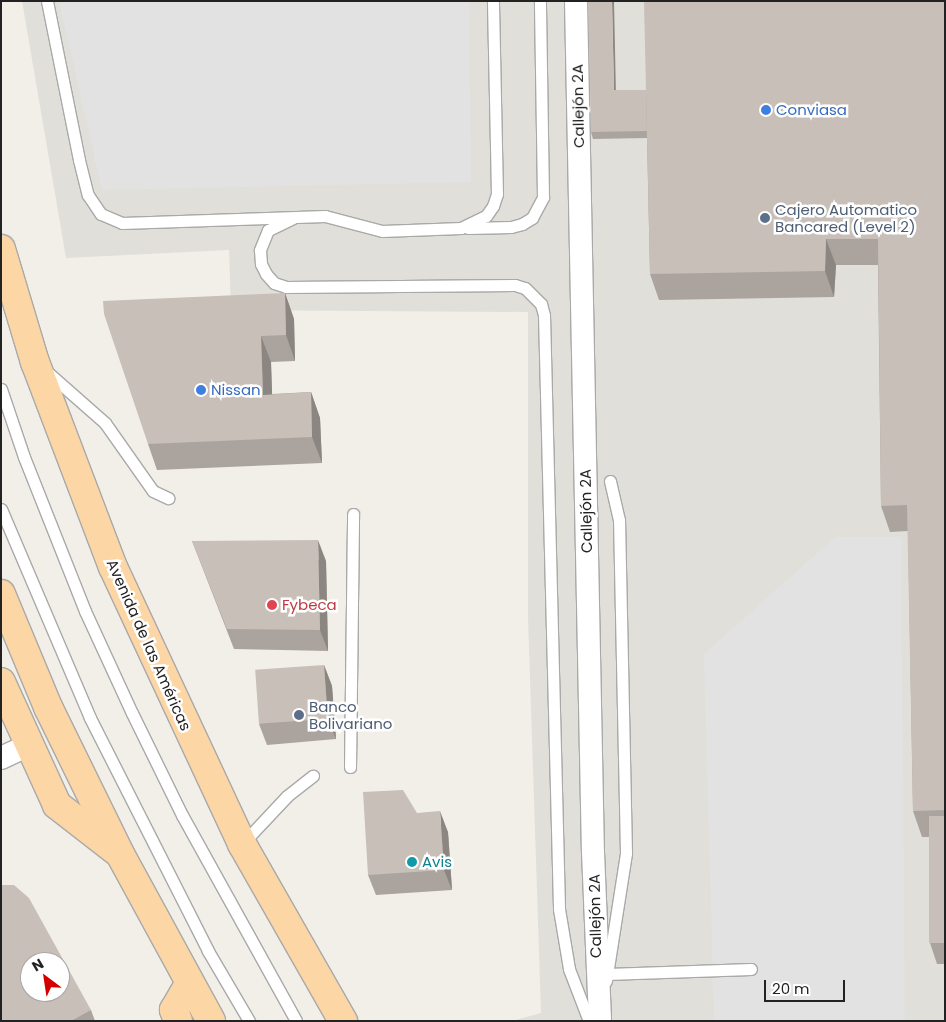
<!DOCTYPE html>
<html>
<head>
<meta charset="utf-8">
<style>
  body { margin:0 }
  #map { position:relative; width:946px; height:1022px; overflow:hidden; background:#f2efe9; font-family:Poppins,sans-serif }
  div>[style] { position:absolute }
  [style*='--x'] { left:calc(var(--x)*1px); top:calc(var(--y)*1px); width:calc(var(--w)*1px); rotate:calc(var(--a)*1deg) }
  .airport>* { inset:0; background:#e1dfda }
  .parking>* { inset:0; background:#e2e2e2 }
  .roads { filter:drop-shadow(1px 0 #a9a9a9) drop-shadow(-1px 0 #a9a9a9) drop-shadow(0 1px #a9a9a9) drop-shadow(0 -1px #a9a9a9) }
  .lane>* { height:11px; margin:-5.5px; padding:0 5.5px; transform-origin:5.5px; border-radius:5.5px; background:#fff }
  .street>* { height:22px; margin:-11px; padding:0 11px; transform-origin:11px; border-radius:11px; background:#fff }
  .primary>* { height:28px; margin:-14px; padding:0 14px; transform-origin:14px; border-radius:14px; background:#fcd6a4 }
  .wall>* { inset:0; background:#aba49e }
  .shaded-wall>* { inset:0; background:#8b8681 }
  .building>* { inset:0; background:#c7bfb8; transform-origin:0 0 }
  .dots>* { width:14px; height:14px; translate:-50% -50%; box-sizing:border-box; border:2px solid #fff; border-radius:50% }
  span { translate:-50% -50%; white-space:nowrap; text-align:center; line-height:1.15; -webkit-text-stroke:5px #fff; paint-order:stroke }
  .street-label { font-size:15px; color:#222 }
  .shop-label { font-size:15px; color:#366cbe }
  .left { translate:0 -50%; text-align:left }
  .service-label { font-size:15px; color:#4e5e75 }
  .health-label { font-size:15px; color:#be3a42 }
  .culture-label { font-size:15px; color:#0d838f }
  .frame { position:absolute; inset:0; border:2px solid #222; pointer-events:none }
  .north { position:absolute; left:20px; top:952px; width:50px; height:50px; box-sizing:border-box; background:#fff; border:1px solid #a7a7a7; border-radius:50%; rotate:329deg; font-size:14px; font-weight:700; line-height:20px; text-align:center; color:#222 }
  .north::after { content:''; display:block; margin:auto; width:18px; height:22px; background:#d40000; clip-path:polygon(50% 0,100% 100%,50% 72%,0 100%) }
  .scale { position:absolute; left:764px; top:980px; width:81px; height:22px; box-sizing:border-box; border:2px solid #222; border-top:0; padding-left:6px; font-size:15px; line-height:18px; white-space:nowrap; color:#222; -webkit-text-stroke:4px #fff; paint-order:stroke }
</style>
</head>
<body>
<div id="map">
  <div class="airport">
    <i style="clip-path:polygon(22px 1px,945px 1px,945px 1021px,512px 1021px,541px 1013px,528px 617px,528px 312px,231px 310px,229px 250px,66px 258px)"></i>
  </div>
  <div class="parking">
    <i style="clip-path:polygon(59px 1px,469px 1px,471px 182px,102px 190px)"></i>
    <i style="clip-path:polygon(835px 537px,901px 537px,905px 1021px,714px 1021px,704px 654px)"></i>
  </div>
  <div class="roads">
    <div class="lane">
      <i style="--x:47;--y:1;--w:162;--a:78.6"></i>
      <i style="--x:79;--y:160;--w:36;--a:76"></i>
      <i style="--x:88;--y:195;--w:23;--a:56"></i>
      <i style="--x:101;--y:214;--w:23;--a:23"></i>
      <i style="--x:122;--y:223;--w:203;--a:-2"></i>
      <i style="--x:325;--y:216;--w:59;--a:14.7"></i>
      <i style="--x:382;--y:231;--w:79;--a:-2.2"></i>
      <i style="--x:461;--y:228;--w:28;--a:-26"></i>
      <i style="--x:486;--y:216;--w:12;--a:-55"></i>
      <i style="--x:493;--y:206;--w:13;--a:-72"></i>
      <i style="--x:497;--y:194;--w:193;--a:-91.2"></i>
      <i style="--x:293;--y:218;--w:28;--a:154"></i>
      <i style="--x:268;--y:230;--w:22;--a:112"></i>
      <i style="--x:260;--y:250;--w:14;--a:86"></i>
      <i style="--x:261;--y:264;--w:11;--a:63"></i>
      <i style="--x:266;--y:274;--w:12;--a:48"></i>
      <i style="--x:274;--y:283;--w:13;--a:18"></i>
      <i style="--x:286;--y:287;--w:229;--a:-0.5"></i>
      <i style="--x:515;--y:285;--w:10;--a:17"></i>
      <i style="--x:525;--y:288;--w:23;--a:45"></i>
      <i style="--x:541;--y:304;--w:11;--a:75"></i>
      <i style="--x:544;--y:315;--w:594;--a:88.55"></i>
      <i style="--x:559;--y:909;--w:61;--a:80.5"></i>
      <i style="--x:569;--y:969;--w:56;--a:69"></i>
      <i style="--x:468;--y:228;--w:43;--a:-1.3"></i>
      <i style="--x:511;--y:227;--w:11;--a:-15"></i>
      <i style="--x:522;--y:224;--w:12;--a:-31"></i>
      <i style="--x:532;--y:218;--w:24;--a:-62"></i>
      <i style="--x:543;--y:197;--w:196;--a:-90.9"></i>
      <i style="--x:46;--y:371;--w:79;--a:41.4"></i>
      <i style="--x:105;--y:423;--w:83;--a:54.8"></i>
      <i style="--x:153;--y:491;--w:17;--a:25"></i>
      <i style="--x:1;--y:389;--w:72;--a:71.3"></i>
      <i style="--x:24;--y:457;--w:166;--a:68.4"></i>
      <i style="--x:85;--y:611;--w:112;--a:65.3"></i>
      <i style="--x:132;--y:713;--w:114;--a:63.9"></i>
      <i style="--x:182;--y:815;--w:235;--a:61"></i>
      <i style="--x:1;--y:509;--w:227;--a:66.9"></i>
      <i style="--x:90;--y:718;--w:261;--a:63.1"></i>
      <i style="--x:208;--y:951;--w:81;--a:59.6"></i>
      <i style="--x:350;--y:767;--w:253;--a:-89.3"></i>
      <i style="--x:242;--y:844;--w:66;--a:-46.8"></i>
      <i style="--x:287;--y:796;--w:33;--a:-38"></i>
      <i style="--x:607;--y:974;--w:144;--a:-2"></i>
      <i style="--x:606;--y:981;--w:130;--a:-81.1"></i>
      <i style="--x:626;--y:853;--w:333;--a:-91.2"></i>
      <i style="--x:619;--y:520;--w:40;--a:-103"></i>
    </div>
    <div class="street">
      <i style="--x:576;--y:1;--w:851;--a:88.86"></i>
      <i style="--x:593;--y:852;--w:169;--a:87.6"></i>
      <i style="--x:1;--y:758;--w:31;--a:-25"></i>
    </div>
    <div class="primary">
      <i style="--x:1;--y:249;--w:118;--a:73.3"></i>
      <i style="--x:35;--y:362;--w:219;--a:69.2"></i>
      <i style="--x:113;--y:567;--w:306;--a:65"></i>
      <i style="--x:242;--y:844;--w:204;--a:60.3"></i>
      <i style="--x:1;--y:594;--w:122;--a:67.4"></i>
      <i style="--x:48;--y:707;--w:164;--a:63.9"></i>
      <i style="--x:120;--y:854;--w:190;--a:61.4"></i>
      <i style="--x:1;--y:682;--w:135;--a:65.5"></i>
      <i style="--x:57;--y:805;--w:73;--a:37.8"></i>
      <i style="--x:178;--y:1021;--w:12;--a:-110"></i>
      <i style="--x:174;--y:1010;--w:30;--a:-60"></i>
    </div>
  </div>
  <div class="wall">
    <i style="clip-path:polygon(945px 1px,945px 964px,937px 964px,930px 943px,929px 837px,922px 837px,913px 811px,908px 531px,890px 532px,881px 506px,878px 265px,836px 265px,834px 297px,659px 300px,650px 274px,647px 138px,593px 139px,591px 132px,616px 90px,646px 90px)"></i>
    <i style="clip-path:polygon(285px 293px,294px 319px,295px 361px,271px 362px,272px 394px,311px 392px,320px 418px,322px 463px,157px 470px,148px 444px)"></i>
    <i style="clip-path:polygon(192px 541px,326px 561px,328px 651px,234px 649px)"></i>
    <i style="clip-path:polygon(324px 665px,332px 686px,336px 739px,267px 745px,259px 724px)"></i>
    <i style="clip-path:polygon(417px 813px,448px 832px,452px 890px,376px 895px,368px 875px)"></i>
    <i style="clip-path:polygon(91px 1010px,95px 1021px,1px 1021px)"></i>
  </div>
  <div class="shaded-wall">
    <i style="clip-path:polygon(612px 1px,614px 1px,616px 97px,614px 90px)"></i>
    <i style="clip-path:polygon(826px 239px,836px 265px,834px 297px,825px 271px)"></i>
    <i style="clip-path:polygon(285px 293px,294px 319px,295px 361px,286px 335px)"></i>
    <i style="clip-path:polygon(261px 336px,271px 362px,273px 421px,263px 395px)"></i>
    <i style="clip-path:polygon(311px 392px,320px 418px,322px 463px,312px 437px)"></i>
    <i style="clip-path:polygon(318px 540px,326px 561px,328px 651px,320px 630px)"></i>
    <i style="clip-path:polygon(324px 665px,332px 686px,336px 739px,328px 719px)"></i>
    <i style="clip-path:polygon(440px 811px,448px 832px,452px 890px,444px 870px)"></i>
  </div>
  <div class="building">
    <i style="clip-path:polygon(588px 1px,612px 1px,614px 90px,646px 90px,647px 131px,591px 132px)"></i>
    <i style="clip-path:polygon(644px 1px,945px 1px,945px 810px,913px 811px,907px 505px,881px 506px,878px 239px,826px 239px,825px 271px,650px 274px)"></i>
    <i style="clip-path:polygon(285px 293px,286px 335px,261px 336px,263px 395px,311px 392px,312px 437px,148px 444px,104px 314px,103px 301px)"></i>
    <i style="clip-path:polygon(318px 540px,320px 630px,227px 629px,192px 541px)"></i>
    <i style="left:324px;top:665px;width:54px;height:69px;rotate:86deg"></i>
    <i style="clip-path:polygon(403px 790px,417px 813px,440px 811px,444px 870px,368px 875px,363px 792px)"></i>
    <i style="left:929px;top:816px;width:16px;height:127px"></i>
    <i style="clip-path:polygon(evenodd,1px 885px,14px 885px,29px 898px,91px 1010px,71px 1021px,1px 1021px,1px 885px,30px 962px,60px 962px,60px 992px,30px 992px,30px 962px)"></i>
  </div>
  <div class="dots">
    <i style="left:766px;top:110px;background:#3f7fe0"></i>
    <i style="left:765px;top:218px;background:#5c6f8a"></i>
    <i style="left:201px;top:390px;background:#3f7fe0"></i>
    <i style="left:272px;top:605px;background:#e0444e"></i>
    <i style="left:299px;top:715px;background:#5c6f8a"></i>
    <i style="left:412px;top:862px;background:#0f9aa8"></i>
  </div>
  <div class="street-label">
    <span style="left:578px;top:106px;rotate:-91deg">Callejón 2A</span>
    <span style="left:586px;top:511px;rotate:-91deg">Callejón 2A</span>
    <span style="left:149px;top:645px;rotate:66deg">Avenida de las Américas</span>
    <span style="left:595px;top:916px;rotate:-91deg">Callejón 2A</span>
  </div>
  <div class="shop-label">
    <span class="left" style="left:776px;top:110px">Conviasa</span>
    <span class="left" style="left:211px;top:390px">Nissan</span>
  </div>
  <div class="service-label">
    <span class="left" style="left:775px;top:218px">Cajero Automatico<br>Bancared (Level 2)</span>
    <span class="left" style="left:309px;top:715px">Banco<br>Bolivariano</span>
  </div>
  <div class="health-label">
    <span class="left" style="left:282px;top:605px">Fybeca</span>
  </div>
  <div class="culture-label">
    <span class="left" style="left:422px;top:862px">Avis</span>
  </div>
  <div class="frame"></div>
  <div class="north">N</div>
  <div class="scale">20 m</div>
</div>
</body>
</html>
